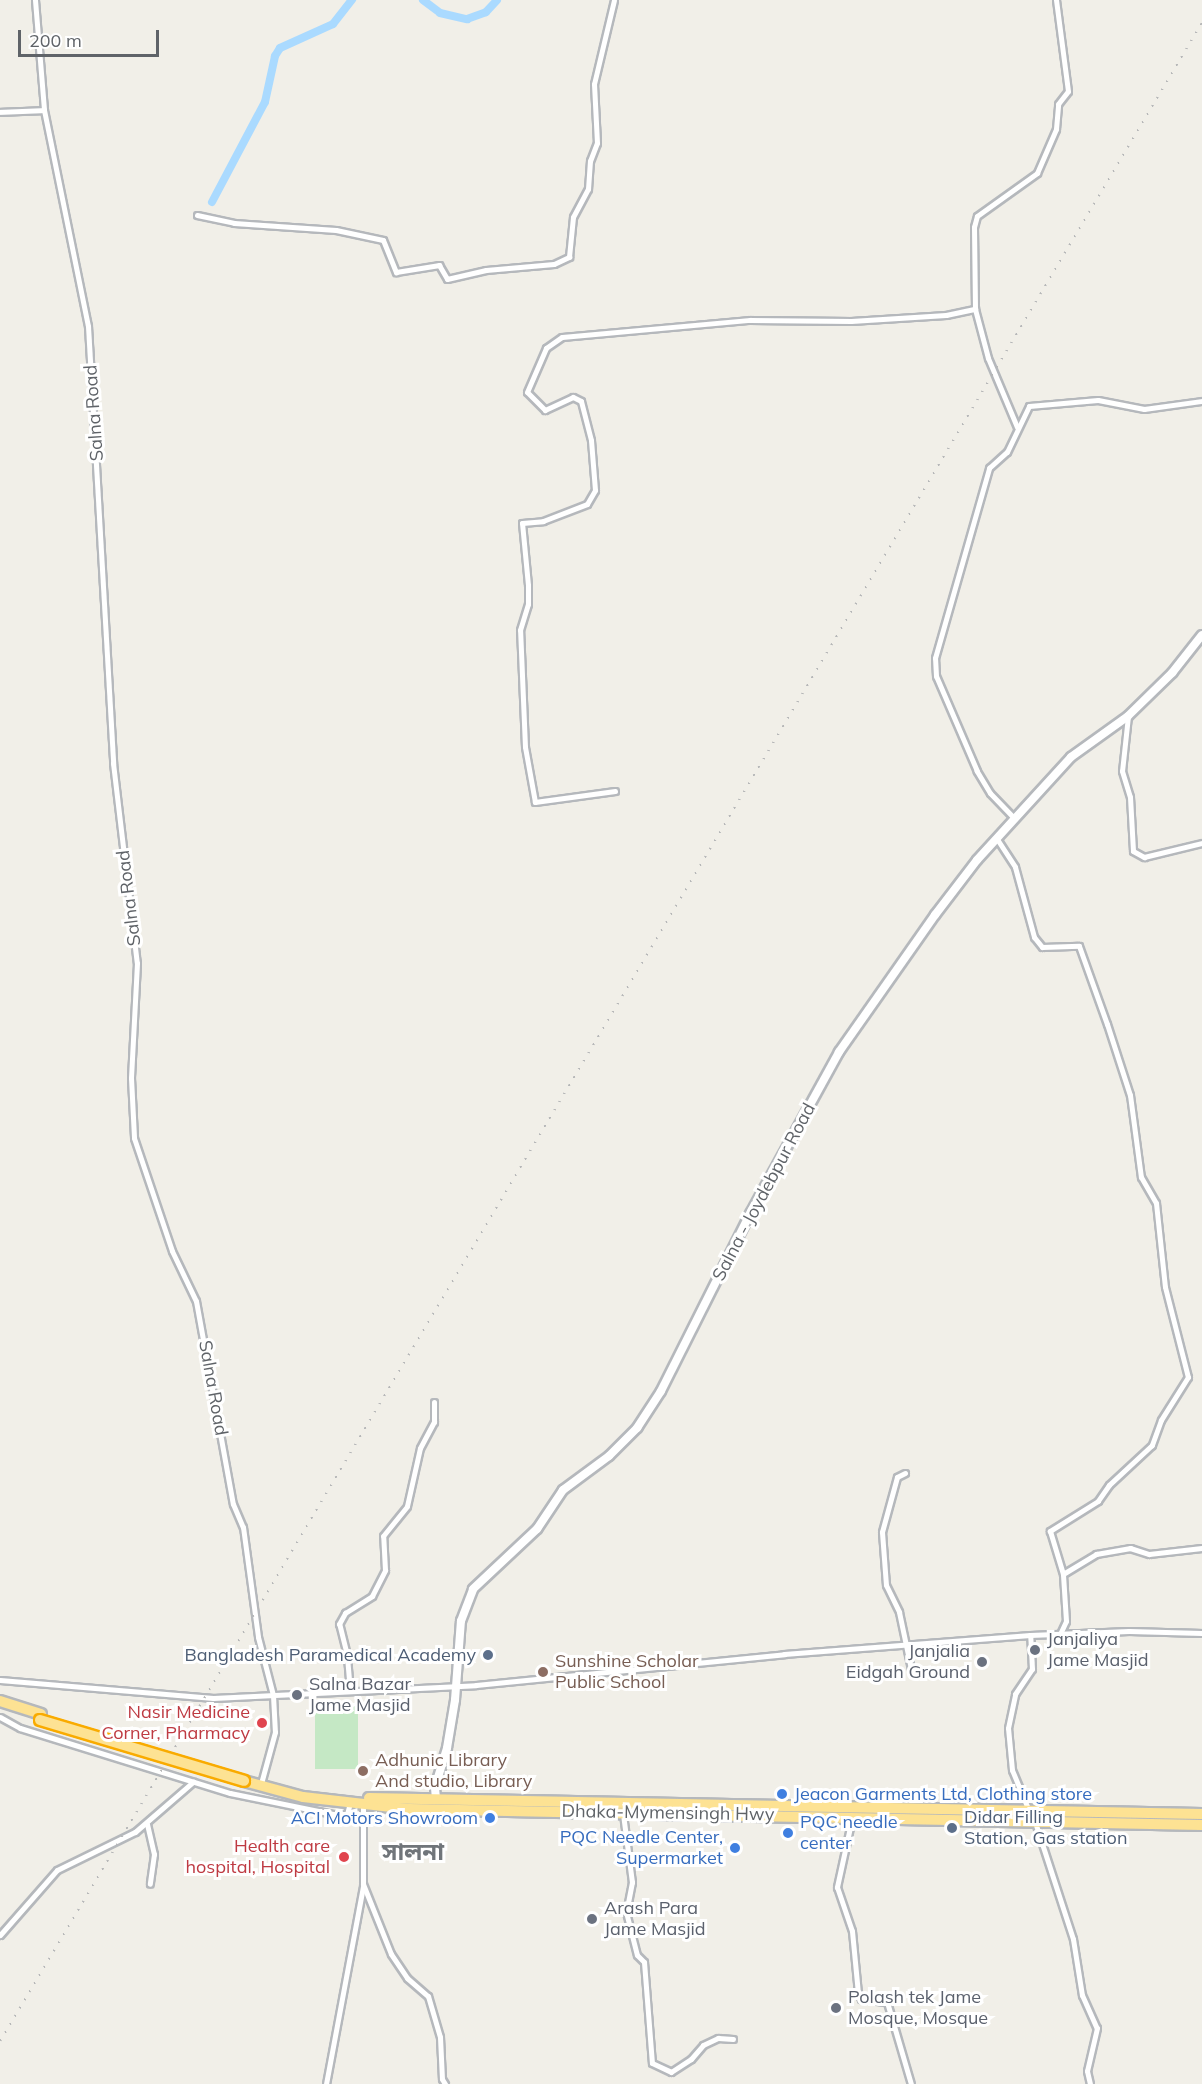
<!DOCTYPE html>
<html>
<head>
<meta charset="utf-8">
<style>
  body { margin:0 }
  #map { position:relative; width:1202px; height:2084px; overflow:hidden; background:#f1efe8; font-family:Mulish,"Noto Sans Bengali",sans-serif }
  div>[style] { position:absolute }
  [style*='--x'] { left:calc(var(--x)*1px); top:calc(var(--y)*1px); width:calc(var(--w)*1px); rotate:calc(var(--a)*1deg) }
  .green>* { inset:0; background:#c5e8c5; transform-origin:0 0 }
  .river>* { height:8px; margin:-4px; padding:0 4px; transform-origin:4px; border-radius:4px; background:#aadaff }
  .roads { filter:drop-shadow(2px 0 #b5b8bc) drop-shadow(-2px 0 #b5b8bc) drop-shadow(0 2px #b5b8bc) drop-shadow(0 -2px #b5b8bc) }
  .street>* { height:5px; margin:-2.5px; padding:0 2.5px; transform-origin:2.5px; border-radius:2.5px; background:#fff }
  .secondary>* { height:8px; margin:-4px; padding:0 4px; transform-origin:4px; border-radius:4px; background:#fff }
  .highway>* { height:10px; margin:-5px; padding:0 5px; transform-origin:5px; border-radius:5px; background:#fde293 }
  .rail>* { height:1.5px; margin-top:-0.75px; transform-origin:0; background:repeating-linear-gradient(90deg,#b6b7b8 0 1.5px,transparent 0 9.5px) }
  .bridges { filter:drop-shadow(2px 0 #f9ab00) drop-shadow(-2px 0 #f9ab00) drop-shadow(0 2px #f9ab00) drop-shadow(0 -2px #f9ab00) }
  .highway-bridge>* { height:10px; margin:-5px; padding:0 5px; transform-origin:5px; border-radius:5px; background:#fde293 }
  .dots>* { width:16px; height:16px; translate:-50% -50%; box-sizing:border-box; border:3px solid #fff; border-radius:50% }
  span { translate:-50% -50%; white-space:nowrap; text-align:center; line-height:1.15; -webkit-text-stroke:6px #fff; paint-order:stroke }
  .street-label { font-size:18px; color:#5f6368 }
  .worship-label { font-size:18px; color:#5b616d }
  .left { translate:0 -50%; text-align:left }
  .right { translate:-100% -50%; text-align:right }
  .service-label { font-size:18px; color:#4e5e75 }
  .education-label { font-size:18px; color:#785e54 }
  .health-label { font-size:18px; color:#be3a42 }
  .shop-label { font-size:18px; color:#366cbe }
  .district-label { font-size:24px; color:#70757a; font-weight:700 }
  .scale { position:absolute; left:18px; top:30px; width:141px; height:27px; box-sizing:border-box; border:3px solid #5f6368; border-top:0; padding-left:8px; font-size:18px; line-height:21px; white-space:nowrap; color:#5f6368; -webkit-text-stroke:4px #fff; paint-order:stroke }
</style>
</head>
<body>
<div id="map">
  <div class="green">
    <i style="left:315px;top:1704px;width:43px;height:65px"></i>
  </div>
  <div class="river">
    <i style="--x:423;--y:0;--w:21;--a:37"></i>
    <i style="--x:440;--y:13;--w:28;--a:13"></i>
    <i style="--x:467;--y:19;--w:20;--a:-20"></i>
    <i style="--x:486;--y:12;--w:16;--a:-47"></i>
    <i style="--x:212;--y:202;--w:113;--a:-62.1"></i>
    <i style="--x:265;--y:102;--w:47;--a:-77.7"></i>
    <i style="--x:275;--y:56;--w:9;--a:-58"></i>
    <i style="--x:280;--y:48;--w:58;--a:-24.4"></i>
    <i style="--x:333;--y:24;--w:31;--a:-52"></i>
  </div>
  <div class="roads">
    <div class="street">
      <i style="--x:35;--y:0;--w:110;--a:85.3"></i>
      <i style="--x:44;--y:110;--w:220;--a:78.5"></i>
      <i style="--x:88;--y:326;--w:438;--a:86.7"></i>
      <i style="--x:113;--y:763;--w:201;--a:83.2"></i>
      <i style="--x:137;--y:963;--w:115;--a:93"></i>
      <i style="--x:131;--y:1078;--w:60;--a:87.1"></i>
      <i style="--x:134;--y:1138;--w:119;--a:71.4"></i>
      <i style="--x:172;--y:1251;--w:55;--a:64.4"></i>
      <i style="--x:196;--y:1301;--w:206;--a:79.7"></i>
      <i style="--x:233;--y:1504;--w:25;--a:67"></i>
      <i style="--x:243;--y:1527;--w:111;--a:82.2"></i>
      <i style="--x:258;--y:1637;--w:60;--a:75.5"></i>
      <i style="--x:273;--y:1695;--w:37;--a:87"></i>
      <i style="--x:275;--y:1732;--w:50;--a:105.2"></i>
      <i style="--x:0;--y:112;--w:44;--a:-2.6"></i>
      <i style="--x:197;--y:215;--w:38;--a:12"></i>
      <i style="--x:234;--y:223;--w:102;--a:3.9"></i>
      <i style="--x:336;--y:230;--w:48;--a:12"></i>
      <i style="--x:383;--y:240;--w:35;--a:68"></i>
      <i style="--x:396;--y:272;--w:44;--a:-9.2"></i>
      <i style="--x:439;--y:265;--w:16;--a:60"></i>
      <i style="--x:447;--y:279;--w:40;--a:-13"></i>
      <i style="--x:486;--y:270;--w:68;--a:-5"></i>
      <i style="--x:554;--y:264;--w:17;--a:-25"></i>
      <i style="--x:569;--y:257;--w:40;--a:-84.3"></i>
      <i style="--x:573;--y:217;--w:32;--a:-62"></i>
      <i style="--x:588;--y:189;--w:28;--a:-86"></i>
      <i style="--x:590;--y:161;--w:19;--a:-69"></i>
      <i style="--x:597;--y:143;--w:59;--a:-92.9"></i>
      <i style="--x:594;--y:84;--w:86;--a:-76.6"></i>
      <i style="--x:1017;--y:427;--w:75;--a:-112.8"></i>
      <i style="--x:988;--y:358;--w:51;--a:-104.9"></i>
      <i style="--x:975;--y:309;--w:82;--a:-90.7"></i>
      <i style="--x:974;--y:227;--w:11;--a:-75"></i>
      <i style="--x:977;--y:216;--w:74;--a:-35.6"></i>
      <i style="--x:1037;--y:173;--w:48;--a:-66.6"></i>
      <i style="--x:1056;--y:129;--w:25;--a:-85"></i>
      <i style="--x:1058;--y:104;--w:16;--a:-52"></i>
      <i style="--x:1068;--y:91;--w:92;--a:-97.5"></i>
      <i style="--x:1128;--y:716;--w:55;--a:96.2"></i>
      <i style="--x:1122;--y:771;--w:27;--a:73"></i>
      <i style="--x:1130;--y:797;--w:54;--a:86.8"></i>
      <i style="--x:1133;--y:851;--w:13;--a:29"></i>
      <i style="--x:1144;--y:857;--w:60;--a:-13.6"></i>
      <i style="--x:615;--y:791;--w:81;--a:172.2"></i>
      <i style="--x:535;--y:802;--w:56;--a:-100.3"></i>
      <i style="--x:525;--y:747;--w:117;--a:-92.4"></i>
      <i style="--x:520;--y:630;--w:27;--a:-73"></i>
      <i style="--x:528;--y:604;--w:19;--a:-90"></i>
      <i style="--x:528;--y:585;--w:62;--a:-95.5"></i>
      <i style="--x:522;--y:523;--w:21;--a:-5"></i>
      <i style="--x:543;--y:521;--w:47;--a:-21.1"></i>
      <i style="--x:587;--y:504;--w:16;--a:-60"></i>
      <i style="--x:595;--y:490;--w:50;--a:-94.6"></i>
      <i style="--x:591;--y:440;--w:40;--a:-104.4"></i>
      <i style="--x:581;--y:401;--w:9;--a:-153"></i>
      <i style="--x:573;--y:397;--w:31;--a:155"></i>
      <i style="--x:545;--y:410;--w:25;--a:-135"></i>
      <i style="--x:527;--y:392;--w:48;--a:-66.6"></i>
      <i style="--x:546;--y:348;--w:19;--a:-35"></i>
      <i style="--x:562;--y:337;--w:189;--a:-5.2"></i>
      <i style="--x:750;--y:320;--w:101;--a:0.6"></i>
      <i style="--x:851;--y:321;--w:95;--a:-3.6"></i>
      <i style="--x:946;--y:315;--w:30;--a:-12"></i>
      <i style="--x:1015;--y:819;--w:36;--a:-134"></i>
      <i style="--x:990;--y:793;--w:26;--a:-121"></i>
      <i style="--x:977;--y:771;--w:103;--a:-113.3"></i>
      <i style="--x:936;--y:676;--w:18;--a:-93"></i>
      <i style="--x:935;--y:658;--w:198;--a:-74.1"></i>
      <i style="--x:989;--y:468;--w:24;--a:-42"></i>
      <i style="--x:1007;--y:452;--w:51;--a:-64.4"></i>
      <i style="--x:1029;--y:406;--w:69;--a:-5"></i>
      <i style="--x:1098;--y:400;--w:47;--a:11.1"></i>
      <i style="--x:1144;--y:409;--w:59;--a:-7.9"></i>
      <i style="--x:997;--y:839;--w:33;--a:57"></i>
      <i style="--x:1015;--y:867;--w:73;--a:74.8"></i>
      <i style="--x:1034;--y:937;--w:13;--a:51"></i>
      <i style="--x:1042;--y:947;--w:37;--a:-2"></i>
      <i style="--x:1079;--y:946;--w:83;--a:70.3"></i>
      <i style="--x:1107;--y:1024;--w:75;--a:72.1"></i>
      <i style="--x:1130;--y:1095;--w:83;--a:82.4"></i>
      <i style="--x:1141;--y:1177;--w:30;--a:60"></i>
      <i style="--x:1156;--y:1203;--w:84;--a:83.9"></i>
      <i style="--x:1165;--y:1287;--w:93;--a:75.7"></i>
      <i style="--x:1188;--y:1377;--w:51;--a:122.1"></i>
      <i style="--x:1161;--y:1420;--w:27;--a:110"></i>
      <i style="--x:1152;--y:1445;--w:59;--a:137.1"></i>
      <i style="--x:1109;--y:1485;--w:19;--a:125"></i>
      <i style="--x:1098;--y:1501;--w:57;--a:148"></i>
      <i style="--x:1050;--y:1531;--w:45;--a:73.2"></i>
      <i style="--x:905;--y:1473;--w:9;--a:153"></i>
      <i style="--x:897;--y:1477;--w:57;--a:105.3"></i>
      <i style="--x:882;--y:1532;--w:53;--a:85.7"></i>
      <i style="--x:886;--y:1585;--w:30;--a:64"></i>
      <i style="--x:899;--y:1612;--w:58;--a:78.1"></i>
      <i style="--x:1060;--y:1634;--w:14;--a:-65"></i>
      <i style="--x:1066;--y:1621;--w:47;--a:-93.7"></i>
      <i style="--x:1063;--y:1574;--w:39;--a:-31"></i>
      <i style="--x:1096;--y:1554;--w:35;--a:-10"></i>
      <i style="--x:1130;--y:1548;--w:20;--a:18"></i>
      <i style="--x:1149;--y:1554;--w:53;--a:-6.5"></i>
      <i style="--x:0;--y:1680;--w:214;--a:4.8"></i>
      <i style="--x:213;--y:1698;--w:263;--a:-2.8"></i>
      <i style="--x:476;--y:1685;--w:310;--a:-5.7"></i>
      <i style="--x:784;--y:1654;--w:247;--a:-4.4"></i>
      <i style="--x:1030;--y:1635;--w:99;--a:-2.3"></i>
      <i style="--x:1129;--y:1631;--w:73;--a:1.6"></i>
      <i style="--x:350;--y:1691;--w:36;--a:-95"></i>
      <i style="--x:347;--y:1655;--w:32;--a:-104"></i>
      <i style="--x:339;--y:1624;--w:13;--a:-61"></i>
      <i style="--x:345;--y:1613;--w:32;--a:-32"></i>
      <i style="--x:372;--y:1596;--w:29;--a:-63"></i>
      <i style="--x:385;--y:1570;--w:34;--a:-93"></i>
      <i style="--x:383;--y:1536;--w:38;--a:-51"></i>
      <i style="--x:407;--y:1506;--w:59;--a:-77.4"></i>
      <i style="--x:420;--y:1448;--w:30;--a:-62"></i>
      <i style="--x:434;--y:1422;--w:20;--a:-90"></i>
      <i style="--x:0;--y:1717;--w:23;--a:29"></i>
      <i style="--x:20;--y:1728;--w:220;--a:17.2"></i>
      <i style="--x:230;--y:1793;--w:105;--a:11.5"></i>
      <i style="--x:333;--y:1814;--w:14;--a:0"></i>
      <i style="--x:347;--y:1814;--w:11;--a:-75"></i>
      <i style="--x:363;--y:1805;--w:79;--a:90"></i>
      <i style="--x:363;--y:1884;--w:75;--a:68.2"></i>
      <i style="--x:391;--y:1954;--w:29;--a:56"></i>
      <i style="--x:407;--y:1978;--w:28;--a:41"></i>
      <i style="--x:428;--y:1996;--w:43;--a:73.7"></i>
      <i style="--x:440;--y:2037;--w:42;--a:87.3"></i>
      <i style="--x:442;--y:2079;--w:6;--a:59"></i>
      <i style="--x:1029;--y:1811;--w:44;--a:-112.5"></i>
      <i style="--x:1012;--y:1770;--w:42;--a:-95.4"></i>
      <i style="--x:1008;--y:1728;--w:35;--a:-78"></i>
      <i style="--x:1015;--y:1694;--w:30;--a:-56"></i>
      <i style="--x:1032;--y:1669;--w:34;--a:-93"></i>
      <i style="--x:623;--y:1814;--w:69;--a:82.5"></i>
      <i style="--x:632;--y:1882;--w:31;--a:101"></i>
      <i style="--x:626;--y:1912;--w:44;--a:75.7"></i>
      <i style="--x:637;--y:1955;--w:10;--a:45"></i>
      <i style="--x:644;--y:1962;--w:101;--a:85.5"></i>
      <i style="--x:652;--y:2063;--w:21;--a:25"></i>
      <i style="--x:671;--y:2072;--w:24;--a:-33"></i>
      <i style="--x:691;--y:2059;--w:18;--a:-49"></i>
      <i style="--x:703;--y:2045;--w:17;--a:-25"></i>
      <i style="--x:718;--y:2038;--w:15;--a:4"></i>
      <i style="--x:852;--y:1818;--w:71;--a:102.3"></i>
      <i style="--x:837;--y:1887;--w:46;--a:71.2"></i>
      <i style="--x:852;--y:1931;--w:62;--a:84.5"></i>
      <i style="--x:858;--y:1993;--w:7;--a:63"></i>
      <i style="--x:861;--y:1999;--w:26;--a:7"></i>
      <i style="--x:887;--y:2002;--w:85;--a:73.7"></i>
      <i style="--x:1035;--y:1822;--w:123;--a:72"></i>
      <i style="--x:1073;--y:1939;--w:57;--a:80.9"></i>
      <i style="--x:1082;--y:1995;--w:36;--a:66"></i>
      <i style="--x:1097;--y:2028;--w:44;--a:103.1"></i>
      <i style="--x:1087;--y:2071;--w:13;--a:77"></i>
      <i style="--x:147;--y:1824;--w:31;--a:77"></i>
      <i style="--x:154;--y:1854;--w:30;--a:98"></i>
      <i style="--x:0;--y:1935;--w:86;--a:-48.8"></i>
      <i style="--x:57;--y:1870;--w:87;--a:-26"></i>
      <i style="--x:135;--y:1832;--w:77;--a:-40.8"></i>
      <i style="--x:326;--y:2084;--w:201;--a:-79.4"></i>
    </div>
    <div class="secondary">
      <i style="--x:436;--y:1799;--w:12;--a:-95"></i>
      <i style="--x:435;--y:1787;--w:41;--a:-72.9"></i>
      <i style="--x:447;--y:1748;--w:49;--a:-80.5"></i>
      <i style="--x:455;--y:1700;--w:79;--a:-85.7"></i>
      <i style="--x:461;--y:1621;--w:34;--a:-69"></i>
      <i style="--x:473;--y:1589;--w:88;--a:-43.2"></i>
      <i style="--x:537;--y:1529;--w:47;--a:-56.3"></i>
      <i style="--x:563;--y:1490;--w:57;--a:-36.5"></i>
      <i style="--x:609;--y:1456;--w:40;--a:-45"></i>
      <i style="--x:637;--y:1428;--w:44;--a:-57"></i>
      <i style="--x:661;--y:1391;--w:198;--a:-63.3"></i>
      <i style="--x:750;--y:1214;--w:185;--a:-61.2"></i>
      <i style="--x:839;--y:1052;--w:167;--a:-55"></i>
      <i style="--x:935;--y:915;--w:69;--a:-52.6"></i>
      <i style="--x:977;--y:860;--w:139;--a:-47.6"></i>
      <i style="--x:1071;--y:757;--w:70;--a:-35.7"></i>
      <i style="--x:1128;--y:716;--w:62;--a:-44.3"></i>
      <i style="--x:1172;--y:673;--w:48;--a:-51.7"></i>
    </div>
    <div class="highway">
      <i style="--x:0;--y:1701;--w:43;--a:17.6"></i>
      <i style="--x:244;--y:1781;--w:61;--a:15.2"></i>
      <i style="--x:303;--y:1797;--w:107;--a:6.5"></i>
      <i style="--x:409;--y:1809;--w:793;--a:1.16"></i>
      <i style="--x:369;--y:1798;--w:833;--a:1.1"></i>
    </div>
  </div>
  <div class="rail">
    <i style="--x:0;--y:2041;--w:2350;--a:-59.23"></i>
  </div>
  <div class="bridges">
    <div class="highway-bridge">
      <i style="--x:40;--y:1720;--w:213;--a:16.6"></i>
    </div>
  </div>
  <div class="dots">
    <i style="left:1035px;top:1650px;background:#6b7280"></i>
    <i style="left:488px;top:1655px;background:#5c6f8a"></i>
    <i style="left:982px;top:1662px;background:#6b7280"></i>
    <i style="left:543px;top:1672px;background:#8d6e63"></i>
    <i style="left:297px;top:1695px;background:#6b7280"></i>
    <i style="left:262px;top:1723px;background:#e0444e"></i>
    <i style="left:363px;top:1771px;background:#8d6e63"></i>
    <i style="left:782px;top:1794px;background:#3f7fe0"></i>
    <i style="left:490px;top:1818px;background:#3f7fe0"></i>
    <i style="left:952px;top:1828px;background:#5c6f8a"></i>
    <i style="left:788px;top:1833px;background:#3f7fe0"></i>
    <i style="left:735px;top:1848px;background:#3f7fe0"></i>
    <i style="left:344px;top:1857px;background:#e0444e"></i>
    <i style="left:592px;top:1919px;background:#6b7280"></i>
    <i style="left:836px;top:2008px;background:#6b7280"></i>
  </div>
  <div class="street-label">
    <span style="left:94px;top:413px;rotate:-94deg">Salna Road</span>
    <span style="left:129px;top:898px;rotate:-97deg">Salna Road</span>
    <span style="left:764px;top:1192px;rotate:-62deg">Salna - Joydebpur Road</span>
    <span style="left:213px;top:1388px;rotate:80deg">Salna Road</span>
    <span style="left:668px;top:1813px;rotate:1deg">Dhaka-Mymensingh Hwy</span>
  </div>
  <div class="worship-label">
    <span class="left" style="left:1047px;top:1650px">Janjaliya<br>Jame Masjid</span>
    <span class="right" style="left:970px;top:1662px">Janjalia<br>Eidgah Ground</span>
    <span class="left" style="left:309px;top:1695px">Salna Bazar<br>Jame Masjid</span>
    <span class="left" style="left:604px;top:1919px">Arash Para<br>Jame Masjid</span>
    <span class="left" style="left:848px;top:2008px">Polash tek Jame<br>Mosque, Mosque</span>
  </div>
  <div class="service-label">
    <span class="right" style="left:476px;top:1655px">Bangladesh Paramedical Academy</span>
    <span class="left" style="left:964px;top:1828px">Didar Filling<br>Station, Gas station</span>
  </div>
  <div class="education-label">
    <span class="left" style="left:555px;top:1672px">Sunshine Scholar<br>Public School</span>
    <span class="left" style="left:375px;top:1771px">Adhunic Library<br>And studio, Library</span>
  </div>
  <div class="health-label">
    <span class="right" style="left:250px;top:1723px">Nasir Medicine<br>Corner, Pharmacy</span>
    <span class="right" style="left:330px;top:1857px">Health care<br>hospital, Hospital</span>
  </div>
  <div class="shop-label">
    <span class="left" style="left:794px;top:1794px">Jeacon Garments Ltd, Clothing store</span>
    <span class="right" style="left:478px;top:1818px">ACI Motors Showroom</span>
    <span class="left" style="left:800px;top:1833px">PQC needle<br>center</span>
    <span class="right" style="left:723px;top:1848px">PQC Needle Center,<br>Supermarket</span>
  </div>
  <div class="district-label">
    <span style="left:413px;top:1852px">সালনা</span>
  </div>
  <div class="scale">200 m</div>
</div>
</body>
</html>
